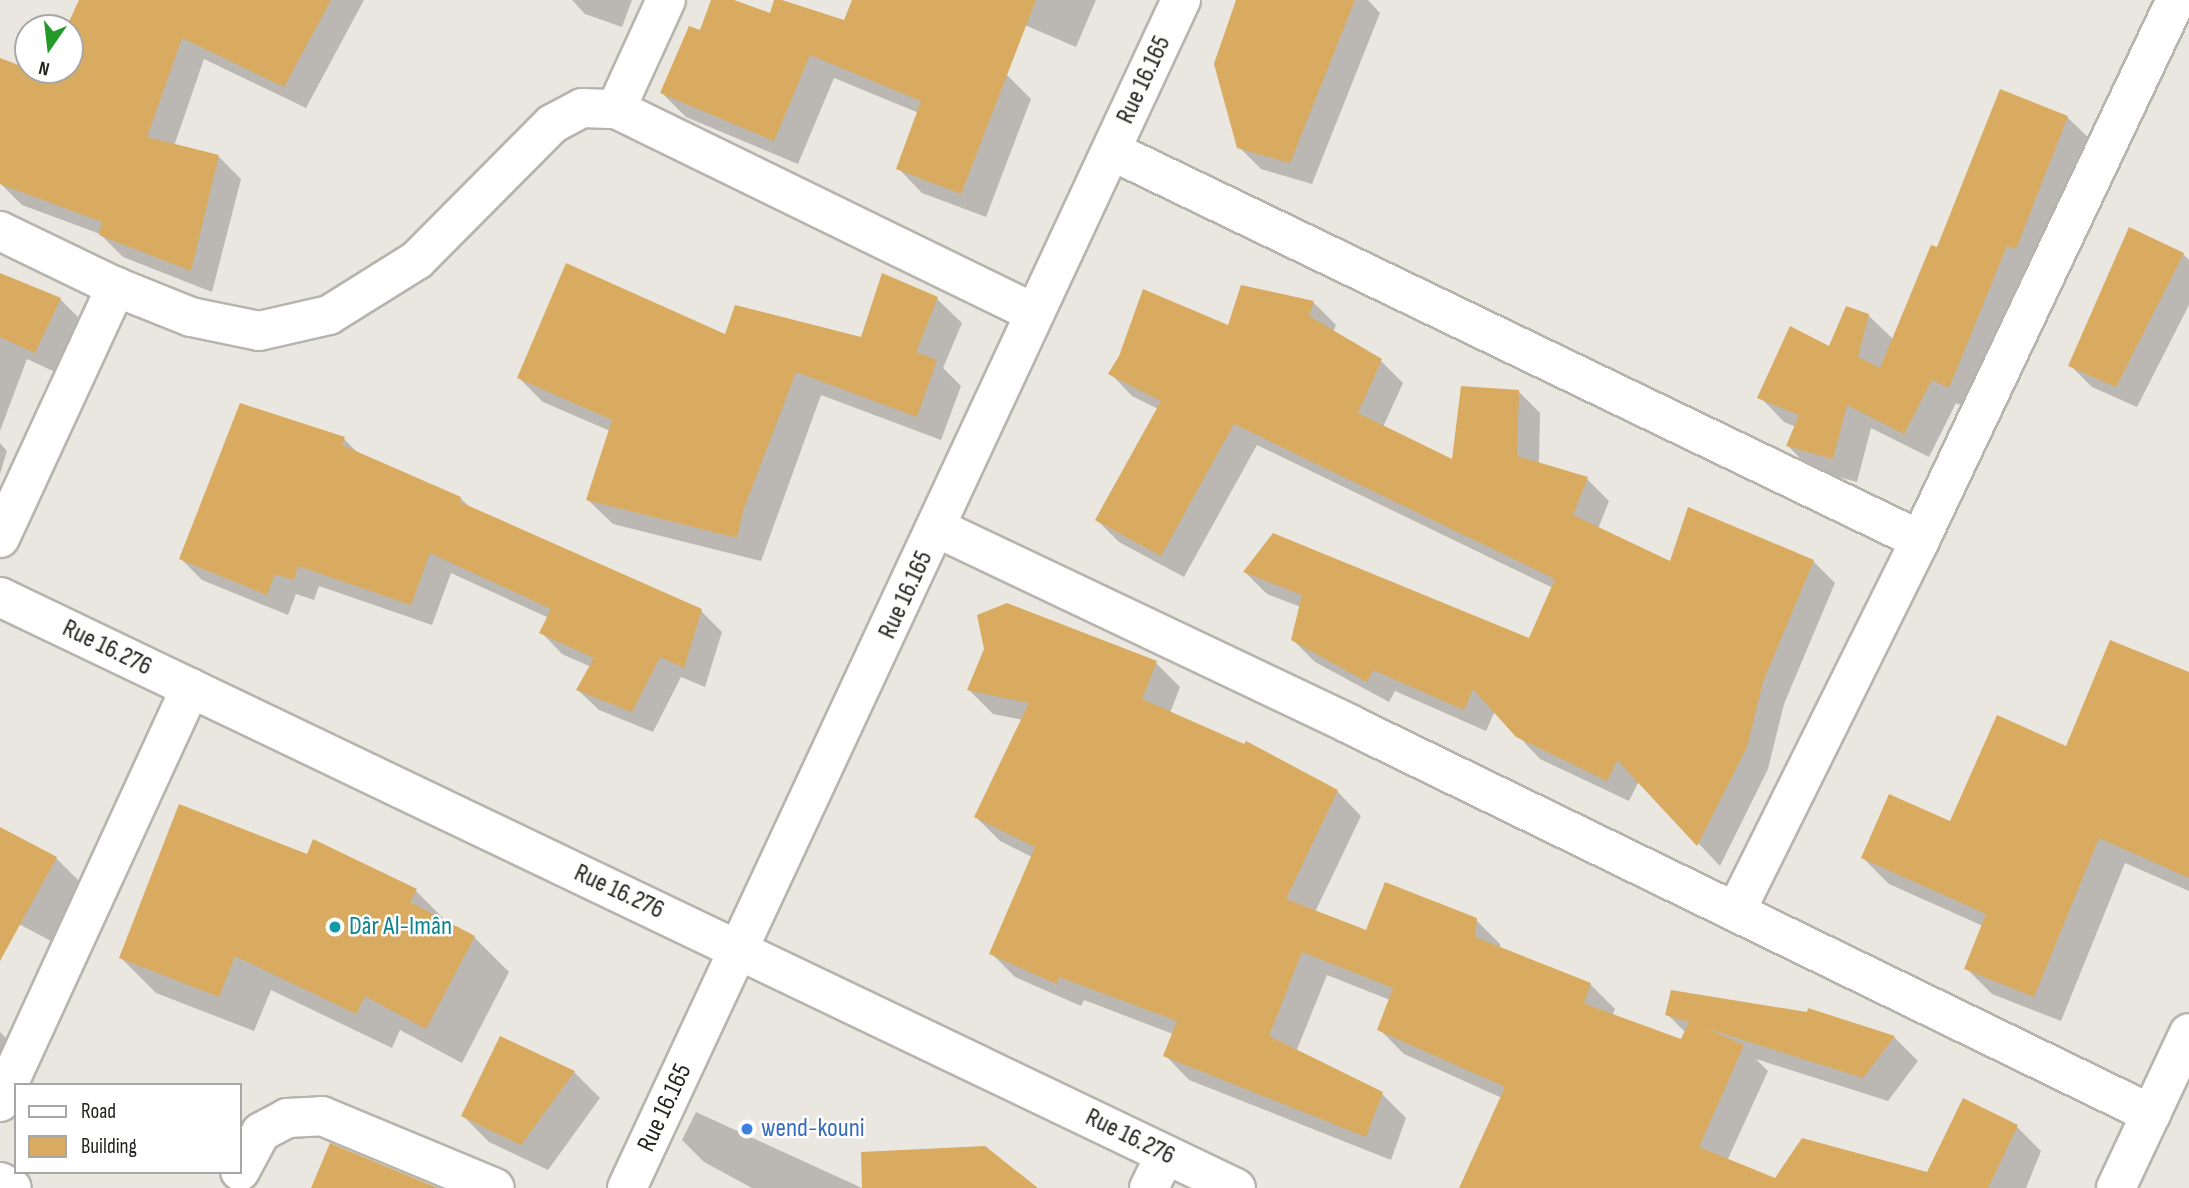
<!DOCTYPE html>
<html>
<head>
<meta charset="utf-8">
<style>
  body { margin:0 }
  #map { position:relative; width:2189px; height:1188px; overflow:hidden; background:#eae7e1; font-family:"Sofia Sans Condensed",sans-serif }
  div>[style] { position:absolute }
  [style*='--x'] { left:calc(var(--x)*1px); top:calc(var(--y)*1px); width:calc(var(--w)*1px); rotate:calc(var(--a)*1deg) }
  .shadow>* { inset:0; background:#0003 }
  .building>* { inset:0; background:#d9ab60 }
  .roads { filter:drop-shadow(2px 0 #b7b3ad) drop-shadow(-2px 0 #b7b3ad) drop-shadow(0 2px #b7b3ad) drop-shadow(0 -2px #b7b3ad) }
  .minor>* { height:38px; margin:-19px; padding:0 19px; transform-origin:19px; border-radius:19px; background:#fff }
  .dots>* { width:19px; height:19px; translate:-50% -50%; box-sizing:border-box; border:4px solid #fff; border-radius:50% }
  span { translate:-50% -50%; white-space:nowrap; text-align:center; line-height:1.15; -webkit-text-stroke:5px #fff; paint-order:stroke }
  .street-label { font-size:26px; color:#23221f }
  .culture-label { font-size:26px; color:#0d838f }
  .left { translate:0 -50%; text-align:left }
  .shop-label { font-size:26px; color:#366cbe }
  .legend { position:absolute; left:14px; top:1083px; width:228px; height:91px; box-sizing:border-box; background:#fff; border:2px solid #a7a7a5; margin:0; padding:9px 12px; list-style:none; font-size:21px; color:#23221f }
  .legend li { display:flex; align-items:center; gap:14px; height:35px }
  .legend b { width:35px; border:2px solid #a7a7a5 }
  .north { position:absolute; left:14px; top:14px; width:70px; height:70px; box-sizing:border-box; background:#fff; border:2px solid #a7a7a5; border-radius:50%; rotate:194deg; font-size:19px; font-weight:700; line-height:28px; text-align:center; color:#23221f }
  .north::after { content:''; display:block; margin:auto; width:24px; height:32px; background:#23992a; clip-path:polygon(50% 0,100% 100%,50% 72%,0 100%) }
</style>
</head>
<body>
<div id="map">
  <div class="shadow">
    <i style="clip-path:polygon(81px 0,364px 0,306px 108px,204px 59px,174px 146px,219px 157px,241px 179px,212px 292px,123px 257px,100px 234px,22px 205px,0 183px,0 60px,46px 77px,49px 70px,70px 70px,68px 28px)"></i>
    <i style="clip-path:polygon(572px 0,632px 0,622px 27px,585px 14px)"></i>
    <i style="clip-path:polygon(713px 0,729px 0,771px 15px,776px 0,1007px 75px,1031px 99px,986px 217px,922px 193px,898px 168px,919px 113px,834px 78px,798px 164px,686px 117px,662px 93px,701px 33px)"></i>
    <i style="clip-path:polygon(967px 0,1096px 0,1076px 47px)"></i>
    <i style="clip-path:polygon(1238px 0,1368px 0,1380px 13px,1312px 184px,1261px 169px,1239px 147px,1215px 60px)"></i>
    <i style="clip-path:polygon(2067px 117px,2092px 141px,1974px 411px,1956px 403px,1929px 457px,1871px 428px,1857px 482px,1812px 470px,1788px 446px,1796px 427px,1784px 422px,1760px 397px,1830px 348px,1868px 315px,1894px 340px,1938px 250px)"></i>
    <i style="clip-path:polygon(2183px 254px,2189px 260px,2189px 305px,2137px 407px,2092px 387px,2071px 366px)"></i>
    <i style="clip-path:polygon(0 275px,60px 299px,82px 321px,57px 373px,27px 359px,0 431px)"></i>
    <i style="clip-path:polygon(1242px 287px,1314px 303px,1336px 325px,1333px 332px,1381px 361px,1403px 383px,1383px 427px,1454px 462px,1518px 391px,1540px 413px,1539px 464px,1587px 479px,1609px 501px,1598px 529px,1672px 564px,1813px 561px,1835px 583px,1784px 704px,1768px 769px,1720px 866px,1639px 781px,1629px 801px,1540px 759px,1495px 711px,1486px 731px,1395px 691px,1389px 702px,1315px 662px,1293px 640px,1301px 607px,1267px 594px,1245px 572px,1530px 640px,1553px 588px,1257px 445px,1184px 577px,1119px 542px,1097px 520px,1158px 409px,1132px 396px,1111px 374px,1229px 327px)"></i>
    <i style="clip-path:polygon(937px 299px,962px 323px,943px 368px,961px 386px,941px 440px,821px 395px,761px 561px,613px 524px,588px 500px,610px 431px,543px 402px,519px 378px,726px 336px,862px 339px)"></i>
    <i style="clip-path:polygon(344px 439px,360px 455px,460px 498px,471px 508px,701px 611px,722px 632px,705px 687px,681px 677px,653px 732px,599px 710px,578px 690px,591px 667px,562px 654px,542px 633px,549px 618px,451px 573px,432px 625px,319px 586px,314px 600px,296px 594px,288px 615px,202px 580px,181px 559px)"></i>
    <i style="clip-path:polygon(0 443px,7px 451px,0 474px)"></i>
    <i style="clip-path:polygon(1156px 663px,1180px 687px,1170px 713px,1337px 791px,1361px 816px,1315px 912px,1367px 933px,1476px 920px,1500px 944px,1500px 949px,1590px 984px,1615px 1009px,1612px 1016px,1682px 1042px,1686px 1033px,1667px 1014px,1809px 1014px,1809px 1011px,1894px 1037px,1918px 1061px,1888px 1101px,1756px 1059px,1768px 1071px,1727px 1161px,1776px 1181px,1928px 1174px,2017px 1127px,2041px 1151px,2026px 1188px,1464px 1188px,1502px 1098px,1404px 1054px,1379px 1029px,1390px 1000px,1327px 975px,1296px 1052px,1382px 1094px,1406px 1118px,1391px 1160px,1189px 1080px,1165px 1055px,1173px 1034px,1084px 1000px,1081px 1006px,1015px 977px,991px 953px,1032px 857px,1000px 841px,976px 817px,1023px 720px,993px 714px,969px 690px)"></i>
    <i style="clip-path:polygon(2189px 680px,2189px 891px,2125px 863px,2061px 1021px,1992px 994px,1966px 968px,1983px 926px,1889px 884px,1863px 858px,1951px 823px,2067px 749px)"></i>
    <i style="clip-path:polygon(0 829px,56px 858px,82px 884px,51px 941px,0 914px)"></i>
    <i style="clip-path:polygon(307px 856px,416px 891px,449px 924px,474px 937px,509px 972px,462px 1063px,400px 1030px,392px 1048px,271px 990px,254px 1031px,156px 993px,121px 958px)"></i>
    <i style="clip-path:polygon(0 1032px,15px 1047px,0 1082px)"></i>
    <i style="clip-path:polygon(500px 1038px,574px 1072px,600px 1098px,548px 1170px,489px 1142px,463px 1116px)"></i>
    <i style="clip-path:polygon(696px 1112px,862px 1188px,752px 1188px,704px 1162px,682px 1140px)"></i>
  </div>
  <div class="building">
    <i style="clip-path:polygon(79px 0,331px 0,284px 87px,182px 38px,147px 137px,219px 155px,191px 271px,99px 235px,102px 222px,0 184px,0 58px,45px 75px,48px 70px,70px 70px,70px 28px,66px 28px)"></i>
    <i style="clip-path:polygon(711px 0,734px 0,770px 13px,774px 0,782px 0,844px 20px,852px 0,1036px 0,961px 194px,896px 169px,921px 101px,810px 55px,774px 141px,660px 93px,689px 26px,700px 30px)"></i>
    <i style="clip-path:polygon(1236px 0,1355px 0,1290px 163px,1237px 148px,1214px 64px)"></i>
    <i style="clip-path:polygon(2000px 89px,2068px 116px,2016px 249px,2007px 246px,1949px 388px,1932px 380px,1904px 434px,1847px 405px,1833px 459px,1786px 446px,1799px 415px,1757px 398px,1790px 326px,1829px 346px,1846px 306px,1869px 314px,1858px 357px,1880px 368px,1931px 245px,1937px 247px)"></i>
    <i style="clip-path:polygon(2129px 227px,2184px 253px,2116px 387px,2068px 366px)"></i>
    <i style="clip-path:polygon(566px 263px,725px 334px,735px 305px,861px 337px,882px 273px,938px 297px,916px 352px,937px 360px,917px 417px,796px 372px,743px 511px,737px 538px,586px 500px,612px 420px,517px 378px)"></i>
    <i style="clip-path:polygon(0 273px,61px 298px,35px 353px,0 337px)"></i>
    <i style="clip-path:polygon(1241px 285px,1314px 301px,1309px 316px,1382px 359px,1358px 413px,1452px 459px,1461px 386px,1519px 390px,1517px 456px,1588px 477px,1573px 515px,1670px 561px,1688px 507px,1814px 560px,1763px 682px,1747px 747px,1697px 846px,1617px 760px,1607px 781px,1516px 737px,1473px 689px,1464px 710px,1373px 670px,1367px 682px,1291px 640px,1302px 595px,1243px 572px,1273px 533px,1529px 638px,1555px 579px,1234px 424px,1161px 556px,1095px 520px,1161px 401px,1108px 374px,1119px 356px,1143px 289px,1228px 325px)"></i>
    <i style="clip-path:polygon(240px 403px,345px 437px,342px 445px,461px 497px,460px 502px,702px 609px,684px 668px,660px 657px,632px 712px,576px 690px,594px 658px,539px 633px,551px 609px,430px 553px,411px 605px,298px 566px,294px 580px,275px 574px,267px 595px,179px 559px)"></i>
    <i style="clip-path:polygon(1007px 603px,1157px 661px,1142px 699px,1244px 744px,1246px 741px,1338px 790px,1286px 899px,1366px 930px,1385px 882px,1477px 918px,1475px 937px,1591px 983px,1584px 1003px,1588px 1005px,1681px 1039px,1689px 1022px,1665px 1015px,1671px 990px,1807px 1012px,1808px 1008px,1895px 1036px,1863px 1078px,1705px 1028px,1744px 1045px,1699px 1147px,1775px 1178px,1802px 1138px,1927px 1172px,1963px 1098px,2018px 1125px,1988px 1188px,1459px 1188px,1505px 1087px,1377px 1030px,1393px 988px,1302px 952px,1269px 1036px,1383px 1092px,1366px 1137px,1163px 1056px,1177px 1021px,1059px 977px,1057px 984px,989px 954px,1035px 847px,974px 817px,1029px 703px,967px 690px,984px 649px,977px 615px)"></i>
    <i style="clip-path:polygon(2110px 640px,2189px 672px,2189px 878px,2099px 838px,2034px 997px,1964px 969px,1986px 914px,1861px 858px,1889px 794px,1950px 821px,1997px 715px,2066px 746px)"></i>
    <i style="clip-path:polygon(179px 804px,307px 854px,313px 839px,417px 889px,410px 902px,475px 936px,426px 1029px,365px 996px,356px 1014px,235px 956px,219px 997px,119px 958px)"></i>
    <i style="clip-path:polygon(0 827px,57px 857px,0 961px)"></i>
    <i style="clip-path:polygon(500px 1036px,575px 1071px,521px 1145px,461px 1116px)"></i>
    <i style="clip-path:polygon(330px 1143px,438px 1188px,311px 1188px)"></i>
    <i style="clip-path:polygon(985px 1146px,1038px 1188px,862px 1188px,861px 1152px)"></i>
  </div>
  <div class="roads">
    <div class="minor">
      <i style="--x:616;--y:109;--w:120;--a:-65.4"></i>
      <i style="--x:1112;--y:151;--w:897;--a:25.71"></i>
      <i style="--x:0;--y:231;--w:129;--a:25.8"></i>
      <i style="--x:116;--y:287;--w:81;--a:21.8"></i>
      <i style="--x:191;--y:317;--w:69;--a:11.6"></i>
      <i style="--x:259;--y:331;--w:72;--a:-12.9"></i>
      <i style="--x:329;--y:315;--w:104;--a:-32"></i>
      <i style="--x:417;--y:260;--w:192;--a:-45.2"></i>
      <i style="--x:552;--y:124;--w:34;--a:-28"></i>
      <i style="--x:582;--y:108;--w:34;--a:2"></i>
      <i style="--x:616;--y:109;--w:466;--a:26"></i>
      <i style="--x:937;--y:528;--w:456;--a:25.4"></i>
      <i style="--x:1349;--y:724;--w:892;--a:25.93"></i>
      <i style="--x:0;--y:538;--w:277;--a:-65.2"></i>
      <i style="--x:0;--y:597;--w:1370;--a:25.56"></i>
      <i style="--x:1736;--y:911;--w:414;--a:-63.6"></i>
      <i style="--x:1920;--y:540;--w:598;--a:-64.64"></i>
      <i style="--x:0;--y:1102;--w:456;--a:-65.3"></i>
      <i style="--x:240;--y:1171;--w:44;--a:-61.7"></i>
      <i style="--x:261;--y:1132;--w:30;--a:-28"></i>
      <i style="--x:287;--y:1118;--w:35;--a:-3"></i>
      <i style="--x:322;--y:1116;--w:187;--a:22.6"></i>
      <i style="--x:0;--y:1182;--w:13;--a:27"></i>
      <i style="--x:627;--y:1188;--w:1311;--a:-65"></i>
      <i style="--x:1149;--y:1188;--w:37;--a:-64"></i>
      <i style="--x:2116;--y:1188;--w:171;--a:-64.8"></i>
    </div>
  </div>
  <div class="dots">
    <i style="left:335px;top:927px;background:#0f9aa8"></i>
    <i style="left:747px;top:1129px;background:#3f7fe0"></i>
  </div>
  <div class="street-label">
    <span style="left:1144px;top:80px;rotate:-65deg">Rue 16.165</span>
    <span style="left:906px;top:595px;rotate:-65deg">Rue 16.165</span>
    <span style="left:107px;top:648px;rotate:26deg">Rue 16.276</span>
    <span style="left:619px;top:892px;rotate:25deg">Rue 16.276</span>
    <span style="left:665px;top:1108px;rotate:-65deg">Rue 16.165</span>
    <span style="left:1130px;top:1137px;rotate:26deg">Rue 16.276</span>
  </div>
  <div class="culture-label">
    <span class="left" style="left:349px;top:927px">Dâr Al-Imân</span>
  </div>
  <div class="shop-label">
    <span class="left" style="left:761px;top:1129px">wend-kouni</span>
  </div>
  <ul class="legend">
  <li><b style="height:9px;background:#fff"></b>Road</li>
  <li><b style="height:19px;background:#d9ab60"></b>Building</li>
  </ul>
  <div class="north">N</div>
</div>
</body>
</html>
